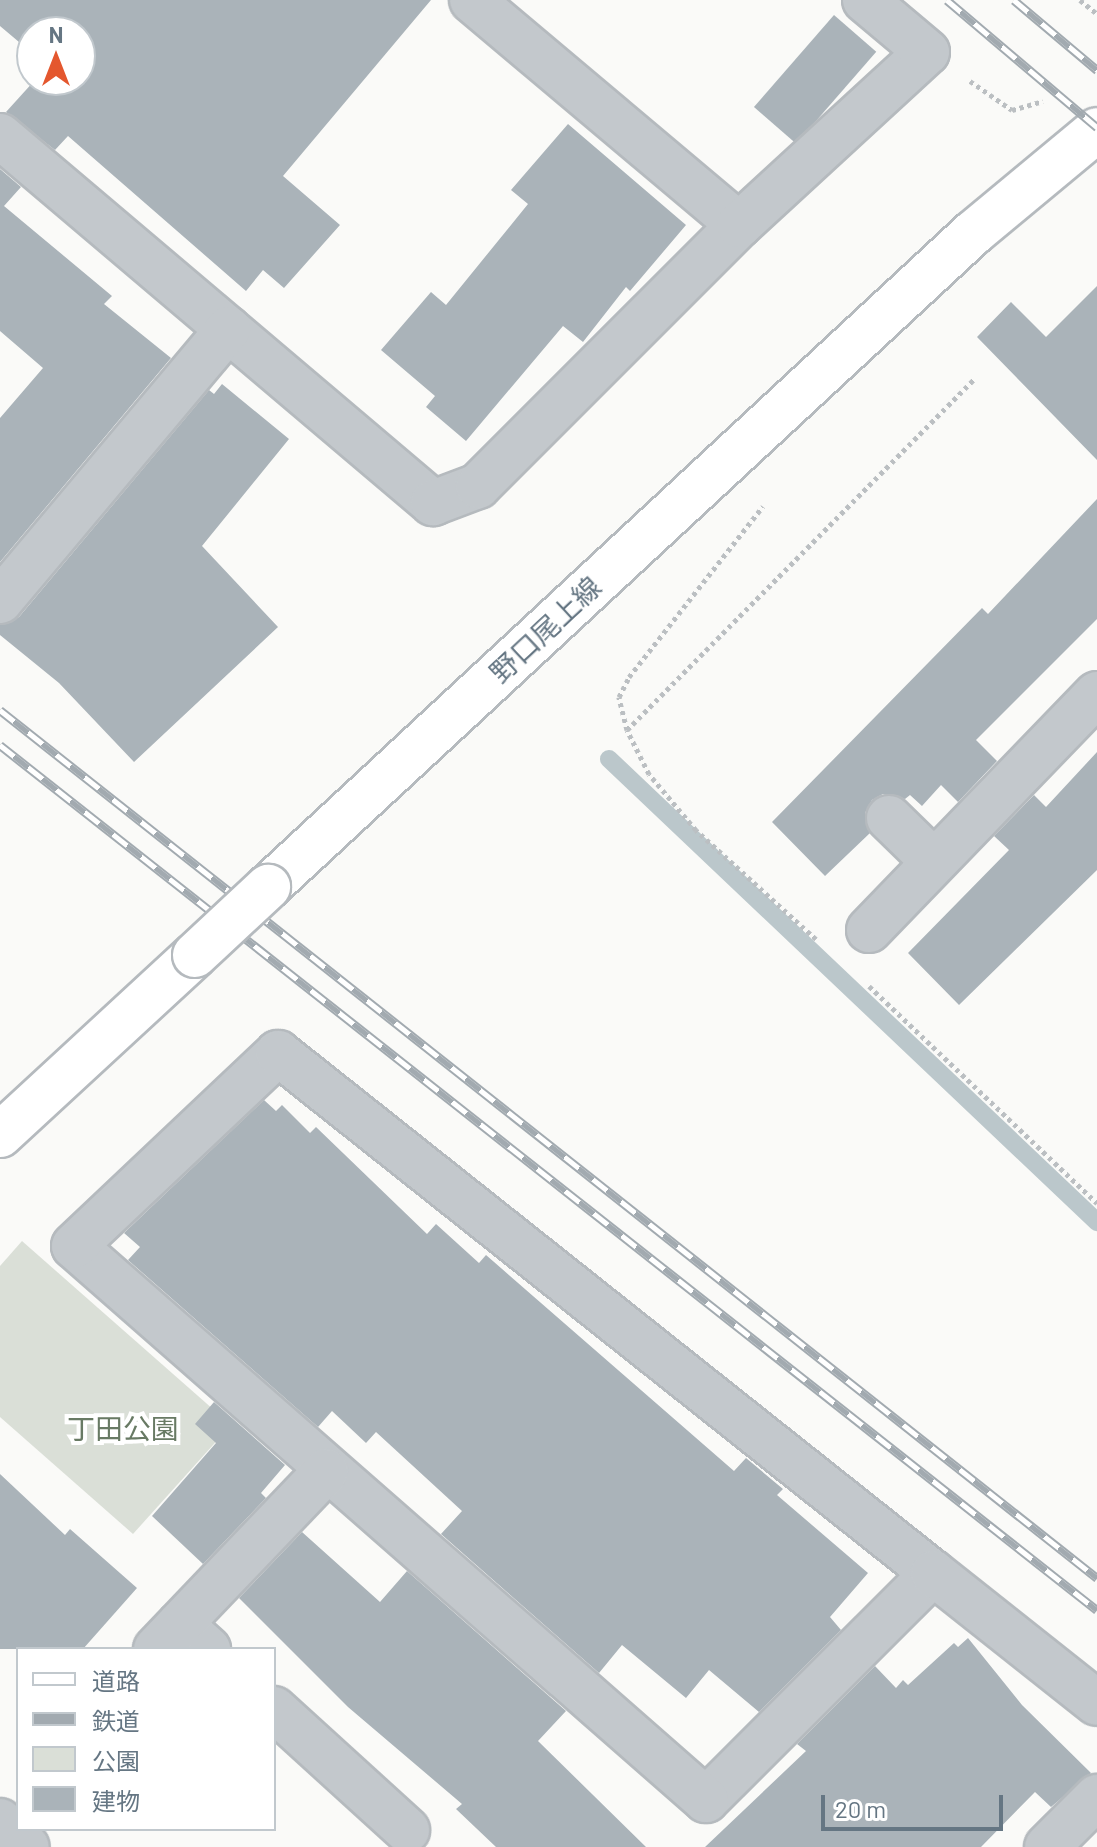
<!DOCTYPE html>
<html>
<head>
<meta charset="utf-8">
<style>
  body { margin:0 }
  #map { position:relative; width:1097px; height:1847px; overflow:hidden; background:#fafaf8; font-family:Barlow,"Noto Sans JP",sans-serif }
  div>[style] { position:absolute }
  [style*='--x'] { left:calc(var(--x)*1px); top:calc(var(--y)*1px); width:calc(var(--w)*1px); rotate:calc(var(--a)*1deg) }
  .green>* { inset:0; background:#dadfd7 }
  .stream>* { height:18px; margin:-9px; padding:0 9px; transform-origin:9px; border-radius:9px; background:#bbc7cb }
  .building>* { inset:0; background:#aab3b9; transform-origin:0 0 }
  .path>* { height:5px; margin-top:-2.5px; transform-origin:0; background:repeating-linear-gradient(90deg,#bbbfc2 0 4px,transparent 0 8px) }
  .roads { filter:drop-shadow(2px 0 #b5babe) drop-shadow(-2px 0 #b5babe) drop-shadow(0 2px #b5babe) drop-shadow(0 -2px #b5babe) }
  .minor>* { height:44px; margin:-22px; padding:0 22px; transform-origin:22px; border-radius:22px; background:#c3c8cc }
  .major>* { height:44px; margin:-22px; padding:0 22px; transform-origin:22px; border-radius:22px; background:#fff }
  .rail>* { height:9px; margin-top:-4.5px; transform-origin:0; background:repeating-linear-gradient(90deg,#fff 0 18px,#a2aab0 0 36px); box-sizing:border-box; border-block:2px solid #a2aab0 }
  .bridges { filter:drop-shadow(2px 0 #b5babe) drop-shadow(-2px 0 #b5babe) drop-shadow(0 2px #b5babe) drop-shadow(0 -2px #b5babe) }
  .major-bridge>* { height:44px; margin:-22px; padding:0 22px; transform-origin:22px; border-radius:22px; background:#fff }
  span { translate:-50% -50%; white-space:nowrap; text-align:center; line-height:1.15; -webkit-text-stroke:8px #fff; paint-order:stroke }
  .street-label { font-size:28px; color:#657683 }
  .park-label { font-size:28px; color:#687a64 }
  .legend { position:absolute; left:16px; top:1647px; width:260px; height:184px; box-sizing:border-box; background:#fff; border:2px solid #c1c8cd; margin:0; padding:10px 14px; list-style:none; font-size:24px; color:#657683 }
  .legend li { display:flex; align-items:center; gap:16px; height:40px }
  .legend b { width:40px; border:2px solid #c1c8cd }
  .north { position:absolute; left:16px; top:16px; width:80px; height:80px; box-sizing:border-box; background:#fff; border:2px solid #c1c8cd; border-radius:50%; rotate:0deg; font-size:22px; font-weight:700; line-height:32px; text-align:center; color:#657683 }
  .north::after { content:''; display:block; margin:auto; width:28px; height:36px; background:#e4572e; clip-path:polygon(50% 0,100% 100%,50% 72%,0 100%) }
  .scale { position:absolute; left:821px; top:1795px; width:182px; height:36px; box-sizing:border-box; border:4px solid #657683; border-top:0; padding-left:10px; font-size:24px; line-height:28px; white-space:nowrap; color:#657683; -webkit-text-stroke:6px #fff; paint-order:stroke }
</style>
</head>
<body>
<div id="map">
  <div class="green">
    <i style="clip-path:polygon(22px 1241px,231px 1425px,133px 1534px,0 1417px,0 1266px)"></i>
  </div>
  <div class="stream">
    <i style="--x:609;--y:759;--w:673;--a:43.49"></i>
  </div>
  <div class="building">
    <i style="clip-path:polygon(0 0,431px 0,283px 176px,340px 225px,284px 288px,263px 270px,246px 291px,68px 136px,55px 150px,6px 112px,35px 80px,80px 80px,80px 32px,32px 32px,32px 53px,0 26px)"></i>
    <i style="left:834px;top:15px;width:56px;height:122px;rotate:41deg"></i>
    <i style="clip-path:polygon(568px 124px,686px 225px,630px 291px,626px 287px,583px 342px,563px 326px,466px 441px,426px 407px,435px 396px,381px 350px,431px 292px,446px 305px,528px 204px,511px 190px)"></i>
    <i style="clip-path:polygon(0 169px,21px 187px,4px 206px,112px 296px,104px 304px,171px 358px,0 562px,0 418px,43px 368px,0 331px)"></i>
    <i style="clip-path:polygon(1097px 286px,1097px 460px,977px 337px,1011px 302px,1046px 337px)"></i>
    <i style="clip-path:polygon(222px 384px,289px 439px,202px 546px,278px 627px,134px 762px,59px 683px,0 635px,0 625px,19px 617px,209px 390px,214px 394px)"></i>
    <i style="clip-path:polygon(1097px 499px,1097px 619px,976px 740px,997px 761px,958px 802px,941px 785px,922px 806px,910px 795px,905px 799px,883px 794px,872px 800px,865px 813px,870px 833px,825px 876px,772px 822px,982px 608px,988px 614px)"></i>
    <i style="clip-path:polygon(1097px 752px,1097px 870px,959px 1005px,908px 953px,1009px 850px,994px 836px,1034px 795px,1046px 807px)"></i>
    <i style="clip-path:polygon(264px 1100px,276px 1111px,282px 1105px,310px 1133px,316px 1127px,427px 1234px,436px 1224px,479px 1263px,486px 1255px,734px 1471px,746px 1458px,783px 1489px,777px 1495px,868px 1573px,830px 1617px,841px 1630px,759px 1712px,709px 1670px,686px 1698px,622px 1645px,599px 1673px,441px 1534px,462px 1511px,376px 1432px,366px 1443px,332px 1411px,318px 1427px,128px 1260px,140px 1247px,124px 1233px)"></i>
    <i style="clip-path:polygon(214px 1402px,285px 1465px,261px 1493px,266px 1498px,203px 1564px,152px 1516px,216px 1443px,195px 1424px)"></i>
    <i style="clip-path:polygon(0 1474px,65px 1535px,70px 1529px,137px 1588px,83px 1649px,0 1649px)"></i>
    <i style="clip-path:polygon(302px 1532px,380px 1602px,407px 1571px,566px 1711px,538px 1741px,646px 1847px,496px 1847px,456px 1809px,462px 1804px,348px 1707px,239px 1598px)"></i>
    <i style="clip-path:polygon(968px 1638px,1022px 1705px,1091px 1773px,1051px 1807px,1035px 1792px,981px 1847px,705px 1847px,806px 1751px,797px 1744px,875px 1666px,896px 1688px,903px 1680px,908px 1685px,954px 1643px,958px 1647px)"></i>
  </div>
  <div class="path">
    <i style="--x:1080;--y:0;--w:22;--a:39"></i>
    <i style="--x:970;--y:81;--w:51;--a:34.6"></i>
    <i style="--x:1012;--y:110;--w:32;--a:-16"></i>
    <i style="--x:627;--y:730;--w:34;--a:-104"></i>
    <i style="--x:619;--y:697;--w:22;--a:-63"></i>
    <i style="--x:629;--y:677;--w:217;--a:-51.9"></i>
    <i style="--x:816;--y:939;--w:162;--a:-137.8"></i>
    <i style="--x:696;--y:830;--w:73;--a:-130"></i>
    <i style="--x:649;--y:774;--w:49;--a:-116.6"></i>
    <i style="--x:627;--y:730;--w:494;--a:-45.3"></i>
    <i style="--x:869;--y:986;--w:315;--a:43.6"></i>
  </div>
  <div class="roads">
    <div class="minor">
      <i style="--x:472;--y:0;--w:349;--a:40.1"></i>
      <i style="--x:0;--y:136;--w:568;--a:40.28"></i>
      <i style="--x:433;--y:503;--w:48;--a:-20.7"></i>
      <i style="--x:478;--y:486;--w:369;--a:-45"></i>
      <i style="--x:739;--y:225;--w:255;--a:-42.6"></i>
      <i style="--x:927;--y:52;--w:81;--a:-140"></i>
      <i style="--x:0;--y:601;--w:355;--a:-50"></i>
      <i style="--x:889;--y:818;--w:62;--a:44.3"></i>
      <i style="--x:869;--y:930;--w:328;--a:-46"></i>
      <i style="--x:933;--y:1573;--w:321;--a:135"></i>
      <i style="--x:706;--y:1800;--w:840;--a:-138.76"></i>
      <i style="--x:74;--y:1246;--w:281;--a:-43.4"></i>
      <i style="--x:278;--y:1053;--w:836;--a:38.45"></i>
      <i style="--x:933;--y:1573;--w:209;--a:38.4"></i>
      <i style="--x:180;--y:1624;--w:38;--a:42"></i>
      <i style="--x:156;--y:1649;--w:246;--a:-46.3"></i>
      <i style="--x:274;--y:1709;--w:180;--a:42.3"></i>
      <i style="--x:0;--y:1821;--w:37;--a:44"></i>
      <i style="--x:1047;--y:1847;--w:71;--a:-45"></i>
    </div>
    <div class="major">
      <i style="--x:268;--y:887;--w:962;--a:-42.85"></i>
      <i style="--x:973;--y:233;--w:161;--a:-39.7"></i>
      <i style="--x:0;--y:1135;--w:265;--a:-42.7"></i>
    </div>
  </div>
  <div class="rail">
    <i style="--x:947;--y:0;--w:197;--a:40.3"></i>
    <i style="--x:1014;--y:0;--w:109;--a:40.1"></i>
    <i style="--x:0;--y:710;--w:1399;--a:38.35"></i>
    <i style="--x:0;--y:745;--w:1397;--a:38.26"></i>
  </div>
  <div class="bridges">
    <div class="major-bridge">
      <i style="--x:195;--y:955;--w:100;--a:-43"></i>
    </div>
  </div>
  <div class="street-label">
    <span style="left:545px;top:629px;rotate:-43deg">野口尾上線</span>
  </div>
  <div class="park-label">
    <span style="left:123px;top:1428px">丁田公園</span>
  </div>
  <ul class="legend">
  <li><b style="height:10px;background:#fff"></b>道路</li>
  <li><b style="height:10px;background:#a2aab0"></b>鉄道</li>
  <li><b style="height:22px;background:#dadfd7"></b>公園</li>
  <li><b style="height:22px;background:#aab3b9"></b>建物</li>
  </ul>
  <div class="north">N</div>
  <div class="scale">20 m</div>
</div>
</body>
</html>
